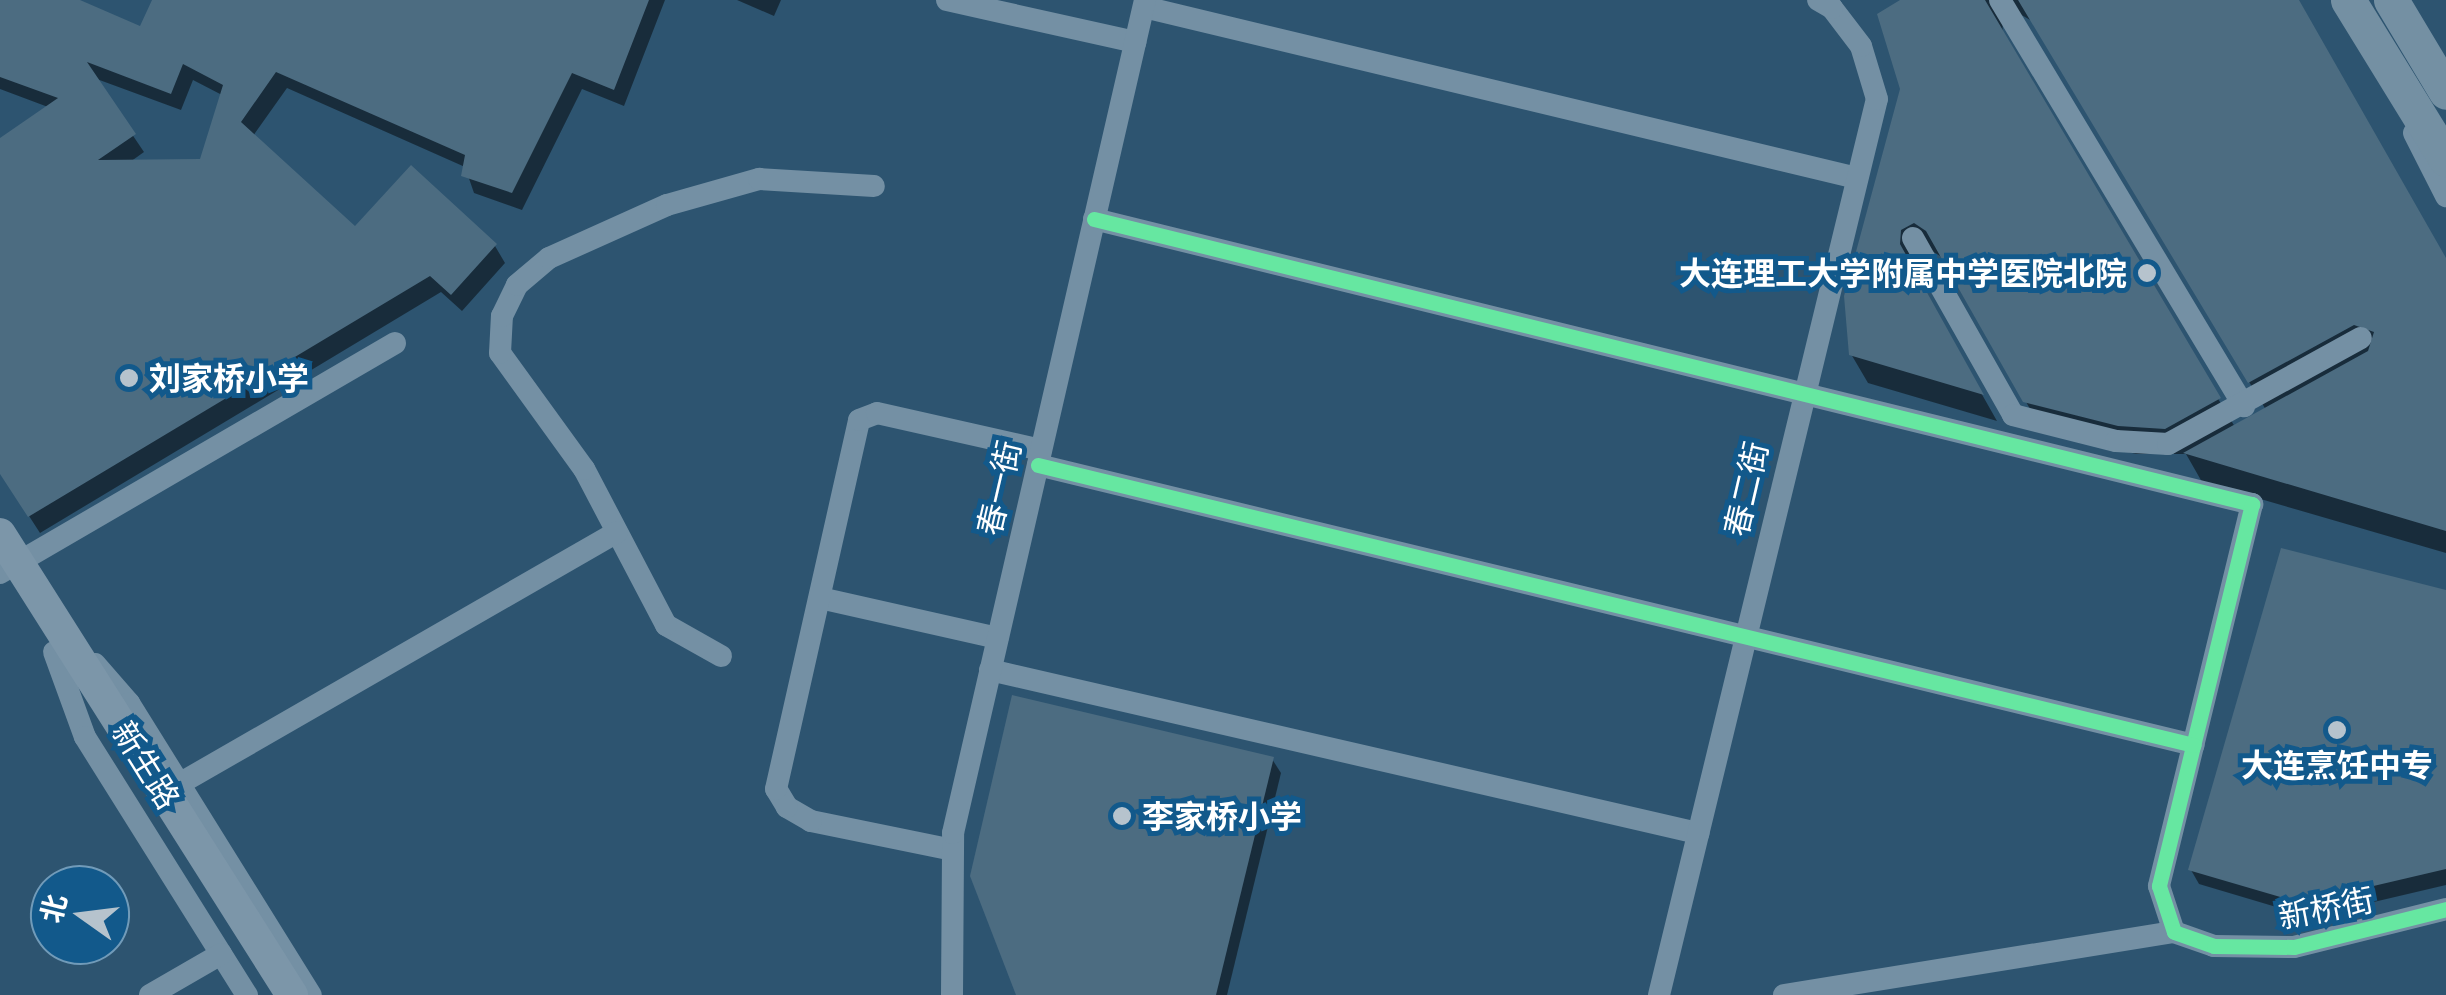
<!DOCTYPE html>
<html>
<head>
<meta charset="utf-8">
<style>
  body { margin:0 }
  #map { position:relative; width:2446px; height:995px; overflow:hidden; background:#2d5470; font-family:Manrope,"Noto Sans SC",sans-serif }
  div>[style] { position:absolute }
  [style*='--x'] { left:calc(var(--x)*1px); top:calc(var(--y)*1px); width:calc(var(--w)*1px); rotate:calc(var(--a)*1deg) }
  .shadow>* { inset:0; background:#0007 }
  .building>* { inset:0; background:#4c6c81 }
  .minor>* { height:22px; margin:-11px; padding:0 11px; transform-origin:11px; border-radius:11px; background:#7490a4 }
  .secondary>* { height:32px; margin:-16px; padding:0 16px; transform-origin:16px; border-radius:16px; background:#7c96a9 }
  .primary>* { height:35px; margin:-17.5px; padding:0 17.5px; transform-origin:17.5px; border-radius:17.5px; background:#7490a3 }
  .cycleway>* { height:15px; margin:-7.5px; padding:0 7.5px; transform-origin:7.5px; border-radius:7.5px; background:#66e7a1 }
  .dots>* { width:28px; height:28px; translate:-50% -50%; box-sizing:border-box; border:5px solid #12598b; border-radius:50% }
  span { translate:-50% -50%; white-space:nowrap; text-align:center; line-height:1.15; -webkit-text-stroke:10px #12598b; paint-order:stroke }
  .poi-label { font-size:32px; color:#fff; font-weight:700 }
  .right { translate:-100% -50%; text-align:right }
  .left { translate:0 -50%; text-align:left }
  .street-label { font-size:32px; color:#fff }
  .north { position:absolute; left:30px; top:865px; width:100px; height:100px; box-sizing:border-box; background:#12598b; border:2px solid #719bb9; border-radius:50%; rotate:284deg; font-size:28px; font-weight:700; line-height:40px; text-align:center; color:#fff }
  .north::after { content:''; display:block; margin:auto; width:35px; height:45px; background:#b6c3cd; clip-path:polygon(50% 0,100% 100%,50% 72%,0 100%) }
</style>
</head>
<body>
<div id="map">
  <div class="shadow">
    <i style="clip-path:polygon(evenodd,0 0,74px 0,141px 29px,154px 0,665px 0,624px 106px,582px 89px,522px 210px,474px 193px,465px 167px,287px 88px,253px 136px,355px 230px,411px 168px,495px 246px,505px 263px,462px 311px,441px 292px,40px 533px,0 471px,0 140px,48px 107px,0 89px,0 0,94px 78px,181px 110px,193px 80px,222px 95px,202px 162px,130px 162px,144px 152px,94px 78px)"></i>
    <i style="clip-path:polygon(737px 0,781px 0,774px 16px)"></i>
    <i style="clip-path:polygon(evenodd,1905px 0,2296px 0,2446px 263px,2446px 553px,2202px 482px,2186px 454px,2136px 454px,2042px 430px,1945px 259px,1932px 251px,1916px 259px,1915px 276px,1997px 421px,1868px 383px,1851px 354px,1903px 89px,1905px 0,2018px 13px,2032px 21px,2266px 410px,2235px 427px,2002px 38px,2003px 21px,2018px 13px)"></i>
    <i style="clip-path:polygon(2446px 593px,2446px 885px,2310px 917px,2199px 884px,2191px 870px)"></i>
    <i style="clip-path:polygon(1272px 759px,1281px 773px,1227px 995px,1019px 995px)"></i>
  </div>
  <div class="building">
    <i style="clip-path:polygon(evenodd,0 0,80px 0,140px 26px,152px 0,649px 0,614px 90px,572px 73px,512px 193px,461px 176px,465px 155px,276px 72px,241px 122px,355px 226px,411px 165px,497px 244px,451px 295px,430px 276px,28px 517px,0 474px,0 138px,58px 98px,0 77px,0 0,87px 62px,171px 94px,183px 64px,223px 85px,200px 159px,98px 160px,136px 134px,87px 62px)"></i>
    <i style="clip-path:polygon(1900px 0,1985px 0,2221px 398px,2165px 429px,2118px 426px,2023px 402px,1926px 231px,1914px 223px,1901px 230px,1900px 244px,1984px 395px,1849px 355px,1844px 296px,1900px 89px,1877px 14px)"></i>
    <i style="clip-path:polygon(2018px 0,2299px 0,2446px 258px,2446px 531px,2183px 453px,2368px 351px,2374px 332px,2354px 325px,2248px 383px)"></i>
    <i style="clip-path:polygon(2281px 548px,2446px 590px,2446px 869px,2301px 903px,2188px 870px)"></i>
    <i style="clip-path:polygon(1012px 695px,1274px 757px,1216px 995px,1016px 995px,970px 876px)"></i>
  </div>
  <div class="minor">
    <i style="--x:947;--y:0;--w:193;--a:12.6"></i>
    <i style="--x:2000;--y:0;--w:474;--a:59"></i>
    <i style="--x:1144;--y:7;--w:733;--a:13.49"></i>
    <i style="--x:2414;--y:133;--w:71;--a:63.1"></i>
    <i style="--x:1094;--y:219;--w:1193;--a:13.83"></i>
    <i style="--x:2252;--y:504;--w:393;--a:103.7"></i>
    <i style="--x:2159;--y:886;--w:48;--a:71.9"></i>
    <i style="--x:2174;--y:932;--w:42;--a:19.3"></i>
    <i style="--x:2214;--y:946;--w:80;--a:0.7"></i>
    <i style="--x:2294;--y:947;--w:157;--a:-14"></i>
    <i style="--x:1913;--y:238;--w:203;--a:60.5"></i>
    <i style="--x:2013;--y:415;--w:106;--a:14.2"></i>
    <i style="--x:2116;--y:441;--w:52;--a:3.3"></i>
    <i style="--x:2168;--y:444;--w:220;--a:-28.8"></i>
    <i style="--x:1038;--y:465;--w:1189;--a:13.62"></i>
    <i style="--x:0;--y:573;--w:457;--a:-30.2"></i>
    <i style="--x:820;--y:598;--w:182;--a:12.7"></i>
    <i style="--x:54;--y:652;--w:90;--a:70"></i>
    <i style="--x:85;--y:737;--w:305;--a:57.9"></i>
    <i style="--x:721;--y:656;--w:63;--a:-150.6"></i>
    <i style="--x:666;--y:625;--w:176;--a:-117.7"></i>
    <i style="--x:584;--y:469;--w:143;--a:-125.9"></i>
    <i style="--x:500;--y:353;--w:37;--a:-87"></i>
    <i style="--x:502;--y:316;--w:34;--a:-64"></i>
    <i style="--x:517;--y:285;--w:42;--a:-40.2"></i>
    <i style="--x:549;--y:258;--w:129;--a:-24.2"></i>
    <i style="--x:667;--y:205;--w:96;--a:-15.8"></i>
    <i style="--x:759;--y:179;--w:115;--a:3.5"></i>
    <i style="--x:95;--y:664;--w:52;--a:48.9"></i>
    <i style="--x:129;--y:703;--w:344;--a:58.1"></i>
    <i style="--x:990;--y:670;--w:727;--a:12.97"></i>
    <i style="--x:179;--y:784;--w:505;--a:-29.91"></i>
    <i style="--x:953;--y:850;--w:145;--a:-168.5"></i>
    <i style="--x:811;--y:821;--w:28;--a:-150"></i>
    <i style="--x:787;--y:807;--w:21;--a:-121"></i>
    <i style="--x:776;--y:789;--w:378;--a:-77.3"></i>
    <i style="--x:859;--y:420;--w:19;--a:-21"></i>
    <i style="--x:877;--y:413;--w:168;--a:12.7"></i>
    <i style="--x:150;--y:995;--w:82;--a:-30"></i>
    <i style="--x:952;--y:995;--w:162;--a:-89.6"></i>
    <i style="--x:953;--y:833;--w:855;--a:-77.02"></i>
    <i style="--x:1659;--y:995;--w:922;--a:-76.33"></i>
    <i style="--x:1877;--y:99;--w:55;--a:-106.8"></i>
    <i style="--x:1861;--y:46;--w:48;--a:-127.3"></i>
    <i style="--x:1832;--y:8;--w:16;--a:-150"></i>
    <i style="--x:1784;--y:995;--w:395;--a:-9.2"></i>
  </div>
  <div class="secondary">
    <i style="--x:0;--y:534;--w:546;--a:57.65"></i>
  </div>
  <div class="primary">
    <i style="--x:2348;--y:0;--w:187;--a:58.4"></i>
    <i style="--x:2391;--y:0;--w:107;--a:59.1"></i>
  </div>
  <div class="cycleway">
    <i style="--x:1094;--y:219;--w:1193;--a:13.83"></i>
    <i style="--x:2252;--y:504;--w:393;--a:103.7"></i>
    <i style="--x:2159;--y:886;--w:48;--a:71.9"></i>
    <i style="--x:2174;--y:932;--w:42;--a:19.3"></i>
    <i style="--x:2214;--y:946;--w:80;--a:0.7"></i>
    <i style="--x:2294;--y:947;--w:157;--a:-14"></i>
    <i style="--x:1038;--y:465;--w:1189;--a:13.62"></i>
  </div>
  <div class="dots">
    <i style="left:2147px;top:273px;background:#b6c3cd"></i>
    <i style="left:129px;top:378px;background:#b6c3cd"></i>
    <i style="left:2337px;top:730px;background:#b6c3cd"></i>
    <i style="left:1122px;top:816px;background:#b6c3cd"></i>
  </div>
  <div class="poi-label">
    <span class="right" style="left:2127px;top:273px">大连理工大学附属中学医院北院</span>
    <span class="left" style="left:149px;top:378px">刘家桥小学</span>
    <span style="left:2337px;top:765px">大连烹饪中专</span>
    <span class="left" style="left:1142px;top:816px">李家桥小学</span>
  </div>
  <div class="street-label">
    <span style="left:999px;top:488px;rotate:-77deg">春一街</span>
    <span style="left:1746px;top:489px;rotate:-77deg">春二街</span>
    <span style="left:146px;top:765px;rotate:58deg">新生路</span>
    <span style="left:2326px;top:908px;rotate:-11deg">新桥街</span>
  </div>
  <div class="north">北</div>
</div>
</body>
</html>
